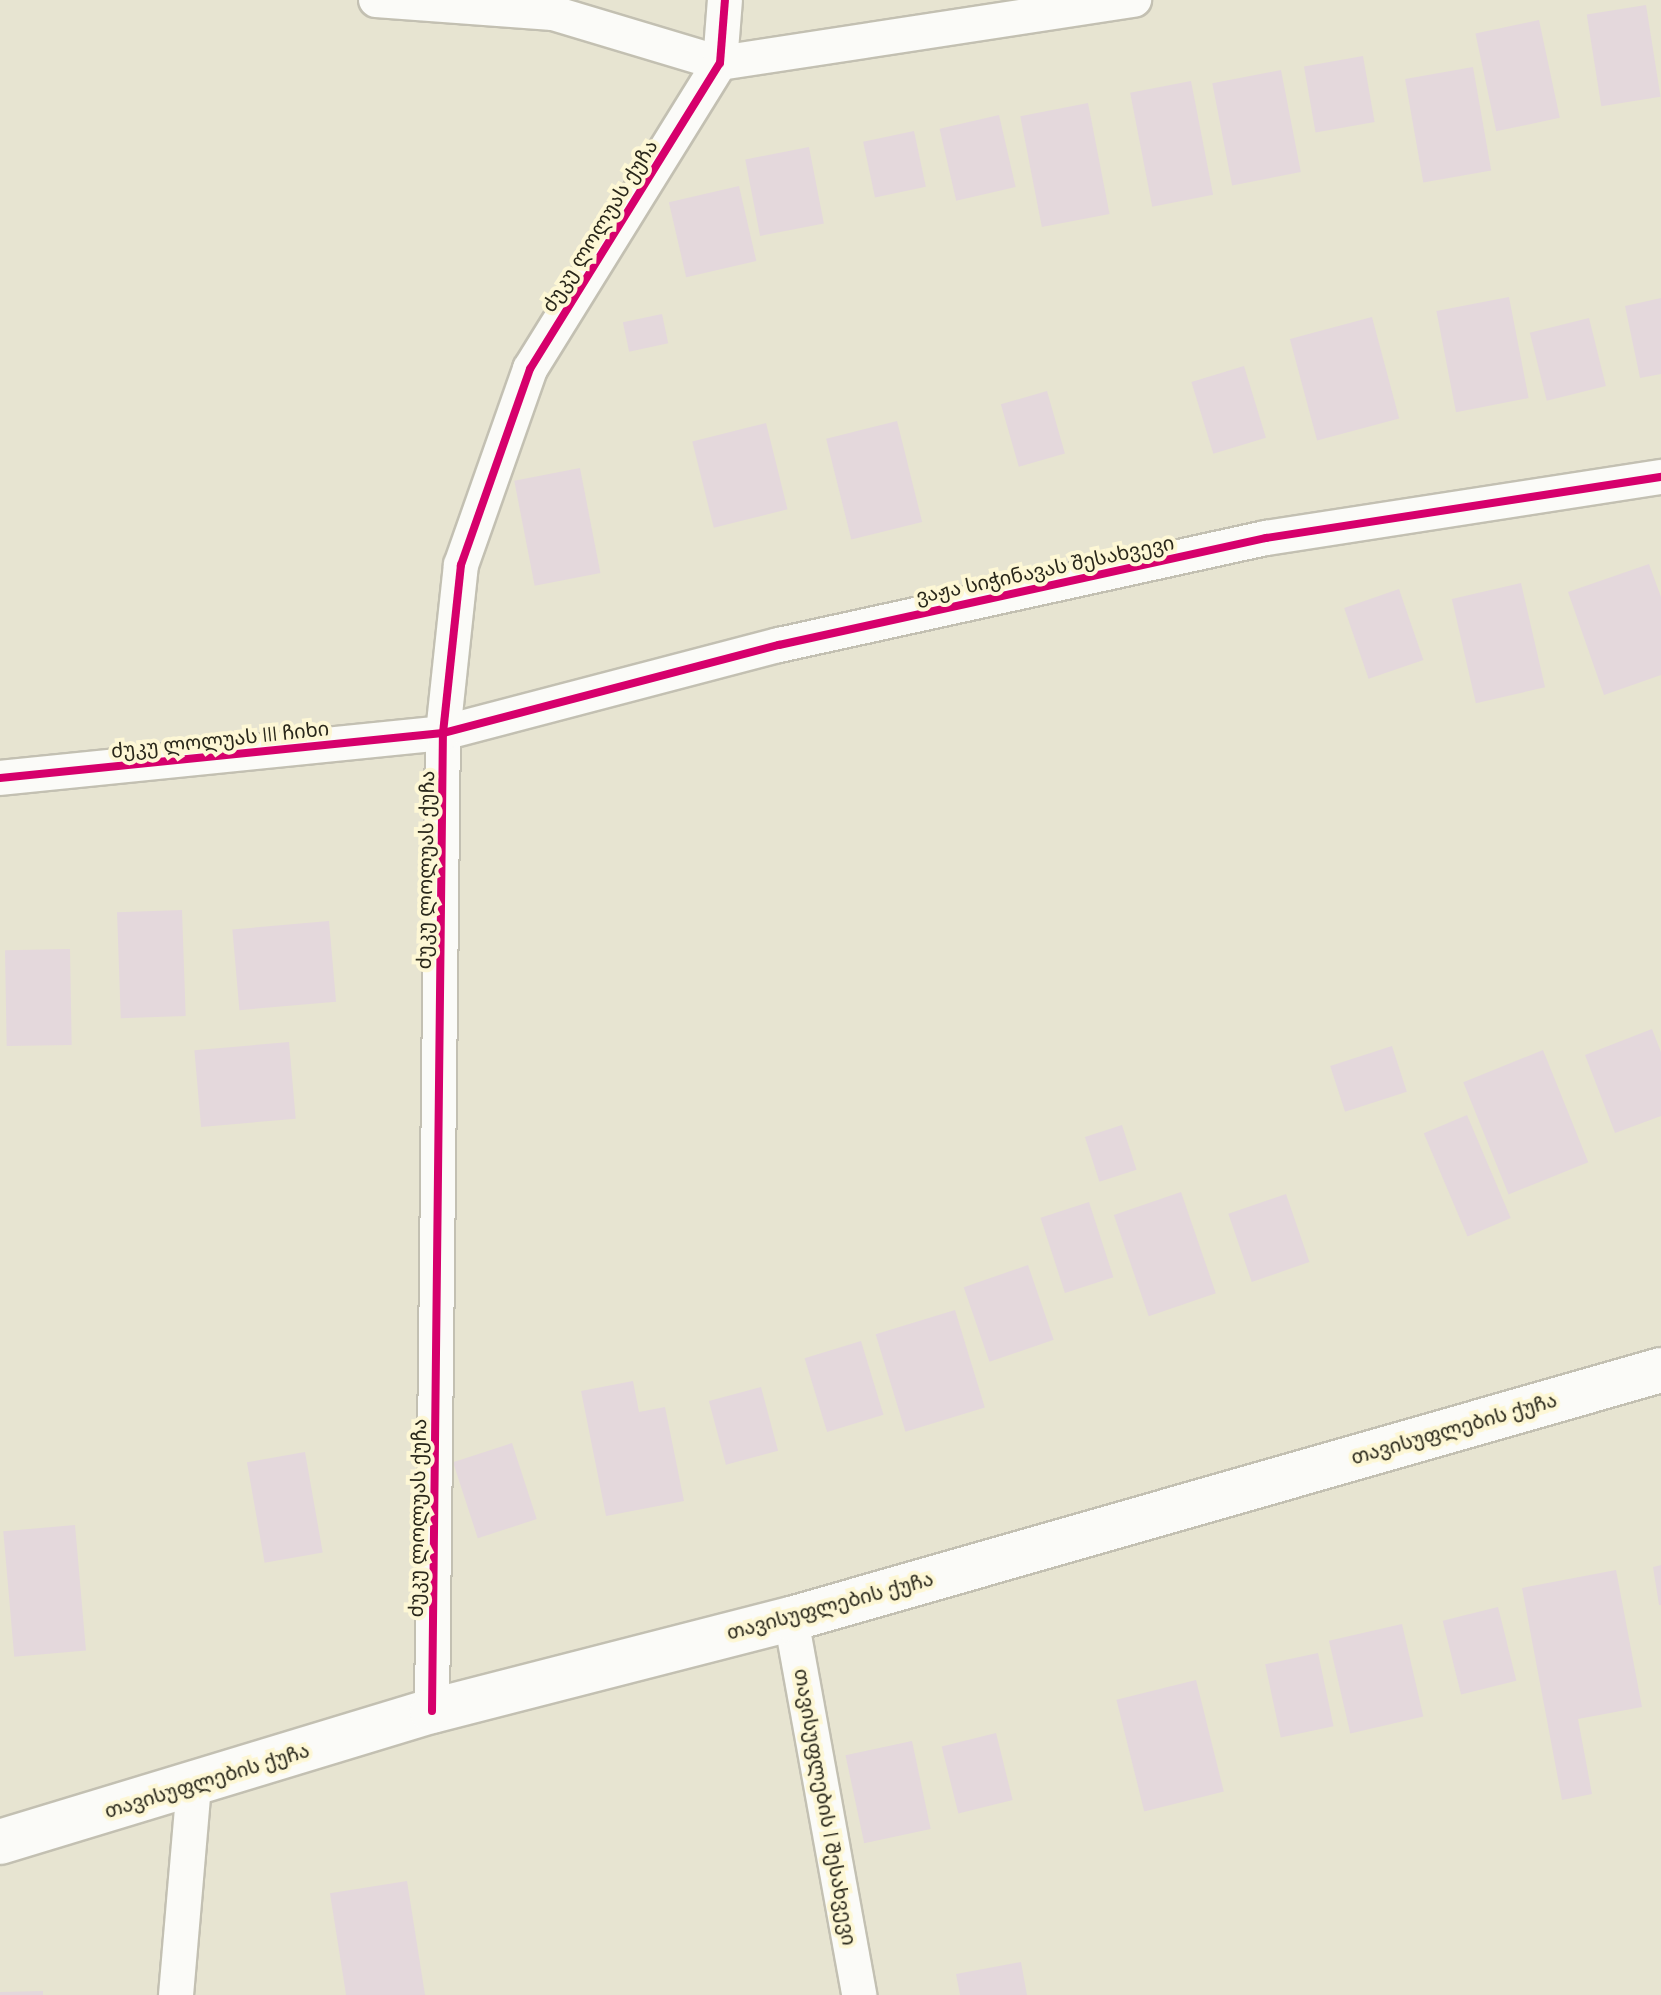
<!DOCTYPE html>
<html>
<head>
<meta charset="utf-8">
<style>
  body { margin:0 }
  #map { position:relative; width:1661px; height:1995px; overflow:hidden; background:#e7e4d1; font-family:Raleway,"Noto Sans Georgian",sans-serif }
  div>[style] { position:absolute }
  [style*='--x'] { left:calc(var(--x)*1px); top:calc(var(--y)*1px); width:calc(var(--w)*1px); rotate:calc(var(--a)*1deg) }
  .building>* { inset:0; background:#e4d8dc; transform-origin:0 0 }
  .roads { filter:drop-shadow(2px 0 #c3c0b2) drop-shadow(-2px 0 #c3c0b2) drop-shadow(0 2px #c3c0b2) drop-shadow(0 -2px #c3c0b2) }
  .minor>* { height:34px; margin:-17px; padding:0 17px; transform-origin:17px; border-radius:17px; background:#fbfbf8 }
  .secondary>* { height:44px; margin:-22px; padding:0 22px; transform-origin:22px; border-radius:22px; background:#fbfbf8 }
  .cycleway>* { height:8px; margin:-4px; padding:0 4px; transform-origin:4px; border-radius:4px; background:#d6006c }
  span { translate:-50% -50%; white-space:nowrap; text-align:center; line-height:1.15; -webkit-text-stroke:8px #fdf7d5; paint-order:stroke }
  .street-label { font-size:20px; color:#29271a }
</style>
</head>
<body>
<div id="map">
  <div class="building">
    <i style="left:1646px;top:5px;width:93px;height:60px;rotate:81deg"></i>
    <i style="left:1539px;top:20px;width:100px;height:65px;rotate:78deg"></i>
    <i style="left:1363px;top:56px;width:67px;height:60px;rotate:80deg"></i>
    <i style="left:1473px;top:67px;width:105px;height:69px;rotate:80deg"></i>
    <i style="left:1281px;top:70px;width:104px;height:70px;rotate:79deg"></i>
    <i style="left:1191px;top:81px;width:116px;height:62px;rotate:79deg"></i>
    <i style="left:1088px;top:103px;width:113px;height:69px;rotate:79deg"></i>
    <i style="left:999px;top:115px;width:74px;height:61px;rotate:77deg"></i>
    <i style="left:914px;top:131px;width:57px;height:52px;rotate:78deg"></i>
    <i style="left:809px;top:147px;width:78px;height:65px;rotate:79deg"></i>
    <i style="left:739px;top:186px;width:77px;height:72px;rotate:77deg"></i>
    <i style="left:1509px;top:297px;width:103px;height:74px;rotate:79deg"></i>
    <i style="clip-path:polygon(1661px 298px,1661px 374px,1640px 378px,1625px 306px)"></i>
    <i style="left:662px;top:314px;width:30px;height:40px;rotate:78deg"></i>
    <i style="left:1372px;top:317px;width:105px;height:85px;rotate:75deg"></i>
    <i style="left:1589px;top:318px;width:70px;height:61px;rotate:76deg"></i>
    <i style="left:1244px;top:366px;width:75px;height:55px;rotate:73deg"></i>
    <i style="left:1047px;top:391px;width:65px;height:48px;rotate:74deg"></i>
    <i style="left:897px;top:421px;width:104px;height:73px;rotate:76deg"></i>
    <i style="left:766px;top:423px;width:89px;height:76px;rotate:76deg"></i>
    <i style="left:580px;top:468px;width:107px;height:67px;rotate:79deg"></i>
    <i style="clip-path:polygon(1649px 564px,1661px 597px,1661px 675px,1604px 695px,1568px 592px)"></i>
    <i style="left:1521px;top:583px;width:107px;height:71px;rotate:77deg"></i>
    <i style="left:1399px;top:589px;width:75px;height:58px;rotate:71deg"></i>
    <i style="left:182px;top:910px;width:106px;height:65px;rotate:88deg"></i>
    <i style="left:329px;top:921px;width:81px;height:97px;rotate:85deg"></i>
    <i style="left:70px;top:949px;width:96px;height:65px;rotate:89deg"></i>
    <i style="clip-path:polygon(1652px 1029px,1661px 1052px,1661px 1116px,1615px 1133px,1585px 1055px)"></i>
    <i style="left:289px;top:1042px;width:77px;height:95px;rotate:85deg"></i>
    <i style="left:1392px;top:1046px;width:48px;height:65px;rotate:72deg"></i>
    <i style="left:1543px;top:1050px;width:121px;height:86px;rotate:68deg"></i>
    <i style="left:1467px;top:1115px;width:112px;height:47px;rotate:67deg"></i>
    <i style="left:1122px;top:1125px;width:47px;height:39px;rotate:72deg"></i>
    <i style="left:1181px;top:1192px;width:107px;height:71px;rotate:71deg"></i>
    <i style="left:1286px;top:1194px;width:72px;height:61px;rotate:71deg"></i>
    <i style="left:1089px;top:1202px;width:79px;height:51px;rotate:72deg"></i>
    <i style="left:1028px;top:1265px;width:79px;height:68px;rotate:71deg"></i>
    <i style="left:955px;top:1310px;width:102px;height:83px;rotate:73deg"></i>
    <i style="left:861px;top:1341px;width:77px;height:59px;rotate:73deg"></i>
    <i style="clip-path:polygon(633px 1381px,639px 1412px,665px 1407px,684px 1501px,606px 1516px,581px 1391px)"></i>
    <i style="left:761px;top:1387px;width:66px;height:54px;rotate:75deg"></i>
    <i style="left:512px;top:1443px;width:80px;height:62px;rotate:72deg"></i>
    <i style="left:305px;top:1452px;width:102px;height:59px;rotate:80deg"></i>
    <i style="left:75px;top:1525px;width:126px;height:72px;rotate:85deg"></i>
    <i style="clip-path:polygon(1661px 1565px,1661px 1605px,1659px 1605px,1653px 1567px)"></i>
    <i style="clip-path:polygon(1616px 1570px,1642px 1707px,1578px 1719px,1592px 1794px,1562px 1800px,1522px 1588px)"></i>
    <i style="left:1498px;top:1607px;width:76px;height:57px;rotate:76deg"></i>
    <i style="left:1402px;top:1624px;width:95px;height:75px;rotate:77deg"></i>
    <i style="left:1318px;top:1653px;width:75px;height:54px;rotate:78deg"></i>
    <i style="left:1196px;top:1680px;width:115px;height:82px;rotate:76deg"></i>
    <i style="left:996px;top:1733px;width:69px;height:56px;rotate:76deg"></i>
    <i style="left:912px;top:1741px;width:90px;height:68px;rotate:78deg"></i>
    <i style="left:407px;top:1881px;width:116px;height:78px;rotate:81deg"></i>
    <i style="clip-path:polygon(1021px 1962px,1027px 1995px,960px 1995px,956px 1974px)"></i>
    <i style="clip-path:polygon(43px 1991px,43px 1995px,0 1995px,0 1992px)"></i>
  </div>
  <div class="roads">
    <div class="minor">
      <i style="--x:376;--y:0;--w:177;--a:4.2"></i>
      <i style="--x:553;--y:13;--w:174;--a:16.7"></i>
      <i style="--x:720;--y:63;--w:419;--a:-8.7"></i>
      <i style="--x:0;--y:778;--w:445;--a:-5.8"></i>
      <i style="--x:443;--y:733;--w:347;--a:-14.7"></i>
      <i style="--x:779;--y:645;--w:499;--a:-12.4"></i>
      <i style="--x:1266;--y:538;--w:400;--a:-8.8"></i>
      <i style="--x:791;--y:1619;--w:382;--a:79.7"></i>
      <i style="--x:432;--y:1711;--w:978;--a:-89.36"></i>
      <i style="--x:443;--y:733;--w:169;--a:-83.9"></i>
      <i style="--x:461;--y:565;--w:208;--a:-70.6"></i>
      <i style="--x:530;--y:369;--w:360;--a:-58.2"></i>
      <i style="--x:720;--y:63;--w:63;--a:-85.5"></i>
      <i style="--x:176;--y:1995;--w:210;--a:-85.1"></i>
    </div>
    <div class="secondary">
      <i style="--x:0;--y:1842;--w:451;--a:-16.9"></i>
      <i style="--x:432;--y:1711;--w:371;--a:-14.4"></i>
      <i style="--x:791;--y:1619;--w:905;--a:-15.97"></i>
    </div>
  </div>
  <div class="cycleway">
    <i style="--x:0;--y:778;--w:445;--a:-5.8"></i>
    <i style="--x:443;--y:733;--w:347;--a:-14.7"></i>
    <i style="--x:779;--y:645;--w:499;--a:-12.4"></i>
    <i style="--x:1266;--y:538;--w:400;--a:-8.8"></i>
    <i style="--x:432;--y:1711;--w:978;--a:-89.36"></i>
    <i style="--x:443;--y:733;--w:169;--a:-83.9"></i>
    <i style="--x:461;--y:565;--w:208;--a:-70.6"></i>
    <i style="--x:530;--y:369;--w:360;--a:-58.2"></i>
    <i style="--x:720;--y:63;--w:63;--a:-85.5"></i>
  </div>
  <div class="street-label">
    <span style="left:600px;top:226px;rotate:-58deg">ძუკუ ლოლუას ქუჩა</span>
    <span style="left:1045px;top:570px;rotate:-12deg">ვაჟა სიჭინავას შესახვევი</span>
    <span style="left:220px;top:740px;rotate:-6deg">ძუკუ ლოლუას III ჩიხი</span>
    <span style="left:426px;top:870px;rotate:-89deg">ძუკუ ლოლუას ქუჩა</span>
    <span style="left:1454px;top:1429px;rotate:-16deg">თავისუფლების ქუჩა</span>
    <span style="left:418px;top:1518px;rotate:-89deg">ძუკუ ლოლუას ქუჩა</span>
    <span style="left:830px;top:1606px;rotate:-15deg">თავისუფლების ქუჩა</span>
    <span style="left:207px;top:1781px;rotate:-17deg">თავისუფლების ქუჩა</span>
    <span style="left:825px;top:1807px;rotate:80deg">თავისუფლების I შესახვევი</span>
  </div>
</div>
</body>
</html>
